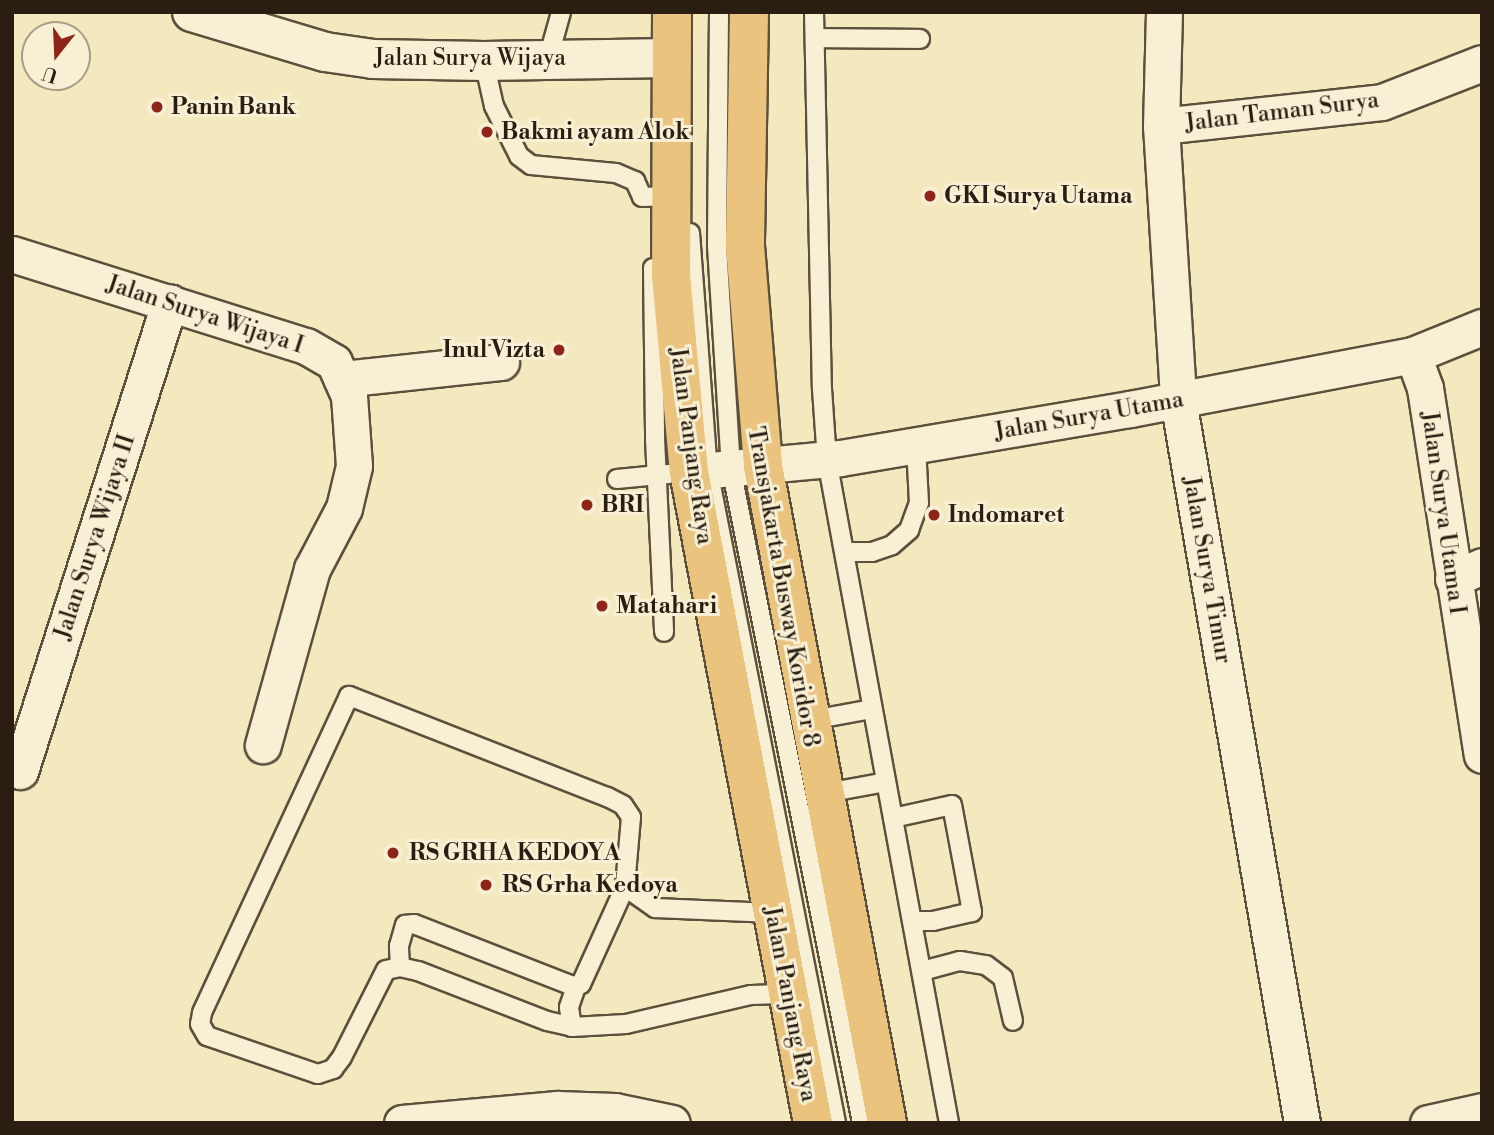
<!DOCTYPE html>
<html>
<head>
<meta charset="utf-8">
<style>
  body { margin:0 }
  #map { position:relative; width:1494px; height:1135px; overflow:hidden; background:#f4e8be; font-family:"Libre Bodoni",serif }
  div>[style] { position:absolute }
  [style*='--x'] { left:calc(var(--x)*1px); top:calc(var(--y)*1px); width:calc(var(--w)*1px); rotate:calc(var(--a)*1deg) }
  .roads { filter:drop-shadow(2px 0 #5c503d) drop-shadow(-2px 0 #5c503d) drop-shadow(0 2px #5c503d) drop-shadow(0 -2px #5c503d) }
  .lane>* { height:18px; margin:-9px; padding:0 9px; transform-origin:9px; border-radius:9px; background:#f8f0d5 }
  .street>* { height:35px; margin:-17.5px; padding:0 17.5px; transform-origin:17.5px; border-radius:17.5px; background:#f8f0d5 }
  .secondary>* { height:38px; margin:-19px; padding:0 19px; transform-origin:19px; border-radius:19px; background:#f8f0d5 }
  .primary>* { height:38px; margin:-19px; padding:0 19px; transform-origin:19px; border-radius:19px; background:#eac47f }
  .dots>* { width:19px; height:19px; translate:-50% -50%; box-sizing:border-box; border:4px solid #f8f0d5; border-radius:50% }
  span { translate:-50% -50%; white-space:nowrap; text-align:center; line-height:1.15; -webkit-text-stroke:6px #f8f0d5; paint-order:stroke }
  .street-label { font-size:23px; color:#2a1d12 }
  .poi-label { font-size:23px; color:#2a1d12; font-weight:700 }
  .left { translate:0 -50%; text-align:left }
  .right { translate:-100% -50%; text-align:right }
  .frame { position:absolute; inset:0; border:14px solid #2a1d12; pointer-events:none }
  .north { position:absolute; left:21px; top:21px; width:70px; height:70px; box-sizing:border-box; background:#f8f0d5; border:2px solid #a69c87; border-radius:50%; rotate:198deg; font-size:19px; font-weight:700; line-height:28px; text-align:center; color:#2a1d12 }
  .north::after { content:''; display:block; margin:auto; width:24px; height:32px; background:#8f2418; clip-path:polygon(50% 0,100% 100%,50% 72%,0 100%) }
</style>
</head>
<body>
<div id="map">
  <div class="roads">
    <div class="lane">
      <i style="--x:719;--y:12;--w:234;--a:90.5"></i>
      <i style="--x:717;--y:246;--w:222;--a:86.4"></i>
      <i style="--x:731;--y:468;--w:668;--a:78.69"></i>
      <i style="--x:814;--y:12;--w:377;--a:88.8"></i>
      <i style="--x:822;--y:389;--w:71;--a:86"></i>
      <i style="--x:827;--y:460;--w:674;--a:79.57"></i>
      <i style="--x:815;--y:38;--w:105;--a:0.5"></i>
      <i style="--x:548;--y:59;--w:49;--a:-74.5"></i>
      <i style="--x:484;--y:61;--w:46;--a:77.5"></i>
      <i style="--x:494;--y:106;--w:56;--a:63.4"></i>
      <i style="--x:519;--y:156;--w:15;--a:37"></i>
      <i style="--x:531;--y:165;--w:85;--a:5.4"></i>
      <i style="--x:616;--y:173;--w:21;--a:23"></i>
      <i style="--x:635;--y:181;--w:17;--a:66"></i>
      <i style="--x:642;--y:197;--w:27;--a:-2"></i>
      <i style="--x:690;--y:233;--w:238;--a:85.7"></i>
      <i style="--x:708;--y:470;--w:665;--a:78.91"></i>
      <i style="--x:653;--y:268;--w:171;--a:89.3"></i>
      <i style="--x:655;--y:439;--w:193;--a:87.3"></i>
      <i style="--x:617;--y:479;--w:52;--a:-5.5"></i>
      <i style="--x:845;--y:552;--w:27;--a:0"></i>
      <i style="--x:872;--y:552;--w:21;--a:-19"></i>
      <i style="--x:892;--y:545;--w:23;--a:-41"></i>
      <i style="--x:909;--y:530;--w:29;--a:-70"></i>
      <i style="--x:919;--y:503;--w:58;--a:-93"></i>
      <i style="--x:812;--y:720;--w:61;--a:-10.4"></i>
      <i style="--x:826;--y:793;--w:61;--a:-10.4"></i>
      <i style="--x:893;--y:818;--w:60;--a:-12.4"></i>
      <i style="--x:952;--y:805;--w:109;--a:79.4"></i>
      <i style="--x:972;--y:912;--w:40;--a:167"></i>
      <i style="--x:933;--y:921;--w:21;--a:180"></i>
      <i style="--x:625;--y:887;--w:37;--a:35"></i>
      <i style="--x:655;--y:908;--w:118;--a:2.4"></i>
      <i style="--x:400;--y:967;--w:21;--a:-93"></i>
      <i style="--x:399;--y:946;--w:22;--a:-74"></i>
      <i style="--x:405;--y:925;--w:9;--a:-6"></i>
      <i style="--x:414;--y:924;--w:171;--a:21.3"></i>
      <i style="--x:573;--y:986;--w:8;--a:-14"></i>
      <i style="--x:581;--y:984;--w:107;--a:-65.6"></i>
      <i style="--x:625;--y:887;--w:70;--a:-85.1"></i>
      <i style="--x:631;--y:817;--w:14;--a:-124"></i>
      <i style="--x:623;--y:805;--w:18;--a:-153"></i>
      <i style="--x:607;--y:797;--w:277;--a:-158.6"></i>
      <i style="--x:349;--y:696;--w:349;--a:114.9"></i>
      <i style="--x:202;--y:1013;--w:11;--a:100"></i>
      <i style="--x:200;--y:1024;--w:14;--a:60"></i>
      <i style="--x:207;--y:1036;--w:117;--a:18.9"></i>
      <i style="--x:318;--y:1074;--w:16;--a:-18"></i>
      <i style="--x:333;--y:1069;--w:15;--a:-53"></i>
      <i style="--x:342;--y:1057;--w:97;--a:-63.2"></i>
      <i style="--x:386;--y:970;--w:14;--a:-12"></i>
      <i style="--x:400;--y:967;--w:18;--a:13"></i>
      <i style="--x:418;--y:971;--w:138;--a:21.2"></i>
      <i style="--x:547;--y:1021;--w:26;--a:13"></i>
      <i style="--x:572;--y:1027;--w:54;--a:-3.2"></i>
      <i style="--x:626;--y:1024;--w:128;--a:-13.1"></i>
      <i style="--x:751;--y:995;--w:38;--a:-2"></i>
      <i style="--x:922;--y:971;--w:39;--a:-15"></i>
      <i style="--x:960;--y:961;--w:26;--a:9"></i>
      <i style="--x:986;--y:965;--w:21;--a:37"></i>
      <i style="--x:1003;--y:978;--w:44;--a:76.9"></i>
      <i style="--x:572;--y:1027;--w:20;--a:-99"></i>
      <i style="--x:569;--y:1007;--w:21;--a:-71"></i>
    </div>
    <div class="street">
      <i style="--x:1164;--y:12;--w:114;--a:91.5"></i>
      <i style="--x:1161;--y:126;--w:275;--a:86.4"></i>
      <i style="--x:1178;--y:400;--w:734;--a:80.27"></i>
      <i style="--x:1161;--y:126;--w:222;--a:-6.2"></i>
      <i style="--x:1382;--y:102;--w:107;--a:-21.3"></i>
      <i style="--x:12;--y:254;--w:308;--a:17.4"></i>
      <i style="--x:306;--y:346;--w:32;--a:30"></i>
      <i style="--x:334;--y:362;--w:37;--a:66"></i>
      <i style="--x:349;--y:396;--w:70;--a:85.9"></i>
      <i style="--x:354;--y:466;--w:43;--a:103.4"></i>
      <i style="--x:344;--y:508;--w:69;--a:117.7"></i>
      <i style="--x:312;--y:569;--w:183;--a:105.6"></i>
      <i style="--x:1413;--y:355;--w:35;--a:70"></i>
      <i style="--x:1425;--y:388;--w:371;--a:81.2"></i>
      <i style="--x:342;--y:379;--w:160;--a:-6.1"></i>
      <i style="--x:689;--y:472;--w:152;--a:-5.3"></i>
      <i style="--x:840;--y:458;--w:294;--a:-9.6"></i>
      <i style="--x:1130;--y:409;--w:288;--a:-10.8"></i>
      <i style="--x:1413;--y:355;--w:74;--a:-22.1"></i>
      <i style="--x:1453;--y:579;--w:32;--a:-24"></i>
      <i style="--x:20;--y:771;--w:492;--a:-72.3"></i>
      <i style="--x:402;--y:1123;--w:156;--a:-5.2"></i>
      <i style="--x:557;--y:1109;--w:58;--a:2"></i>
      <i style="--x:615;--y:1111;--w:58;--a:11.9"></i>
      <i style="--x:1428;--y:1123;--w:55;--a:-12.5"></i>
    </div>
    <div class="secondary">
      <i style="--x:192;--y:12;--w:139;--a:16.7"></i>
      <i style="--x:325;--y:52;--w:49;--a:8.3"></i>
      <i style="--x:373;--y:59;--w:111;--a:1"></i>
      <i style="--x:484;--y:61;--w:187;--a:-0.9"></i>
    </div>
    <div class="primary">
      <i style="--x:672;--y:12;--w:263;--a:90.2"></i>
      <i style="--x:671;--y:275;--w:198;--a:84.8"></i>
      <i style="--x:689;--y:472;--w:663;--a:79.22"></i>
      <i style="--x:749;--y:12;--w:234;--a:91"></i>
      <i style="--x:745;--y:246;--w:221;--a:85.3"></i>
      <i style="--x:763;--y:466;--w:669;--a:79.31"></i>
    </div>
  </div>
  <div class="dots">
    <i style="left:157px;top:107px;background:#8f2418"></i>
    <i style="left:487px;top:132px;background:#8f2418"></i>
    <i style="left:930px;top:196px;background:#8f2418"></i>
    <i style="left:559px;top:350px;background:#8f2418"></i>
    <i style="left:587px;top:505px;background:#8f2418"></i>
    <i style="left:934px;top:515px;background:#8f2418"></i>
    <i style="left:602px;top:606px;background:#8f2418"></i>
    <i style="left:393px;top:853px;background:#8f2418"></i>
    <i style="left:486px;top:885px;background:#8f2418"></i>
  </div>
  <div class="street-label">
    <span style="left:470px;top:58px">Jalan Surya Wijaya</span>
    <span style="left:1282px;top:112px;rotate:-7deg">Jalan Taman Surya</span>
    <span style="left:205px;top:315px;rotate:18deg">Jalan Surya Wijaya I</span>
    <span style="left:1089px;top:416px;rotate:-10deg">Jalan Surya Utama</span>
    <span style="left:691px;top:446px;rotate:82deg">Jalan Panjang Raya</span>
    <span style="left:1443px;top:513px;rotate:82deg">Jalan Surya Utama I</span>
    <span style="left:95px;top:537px;rotate:-72deg">Jalan Surya Wijaya II</span>
    <span style="left:1207px;top:570px;rotate:80deg">Jalan Surya Timur</span>
    <span style="left:783px;top:587px;rotate:80deg">Transjakarta Busway Koridor 8</span>
    <span style="left:790px;top:1004px;rotate:79deg">Jalan Panjang Raya</span>
  </div>
  <div class="poi-label">
    <span class="left" style="left:171px;top:107px">Panin Bank</span>
    <span class="left" style="left:501px;top:132px">Bakmi ayam Alok</span>
    <span class="left" style="left:944px;top:196px">GKI Surya Utama</span>
    <span class="right" style="left:545px;top:350px">Inul Vizta</span>
    <span class="left" style="left:601px;top:505px">BRI</span>
    <span class="left" style="left:948px;top:515px">Indomaret</span>
    <span class="left" style="left:616px;top:606px">Matahari</span>
    <span class="left" style="left:409px;top:853px">RS GRHA KEDOYA</span>
    <span class="left" style="left:502px;top:885px">RS Grha Kedoya</span>
  </div>
  <div class="frame"></div>
  <div class="north">U</div>
</div>
</body>
</html>
